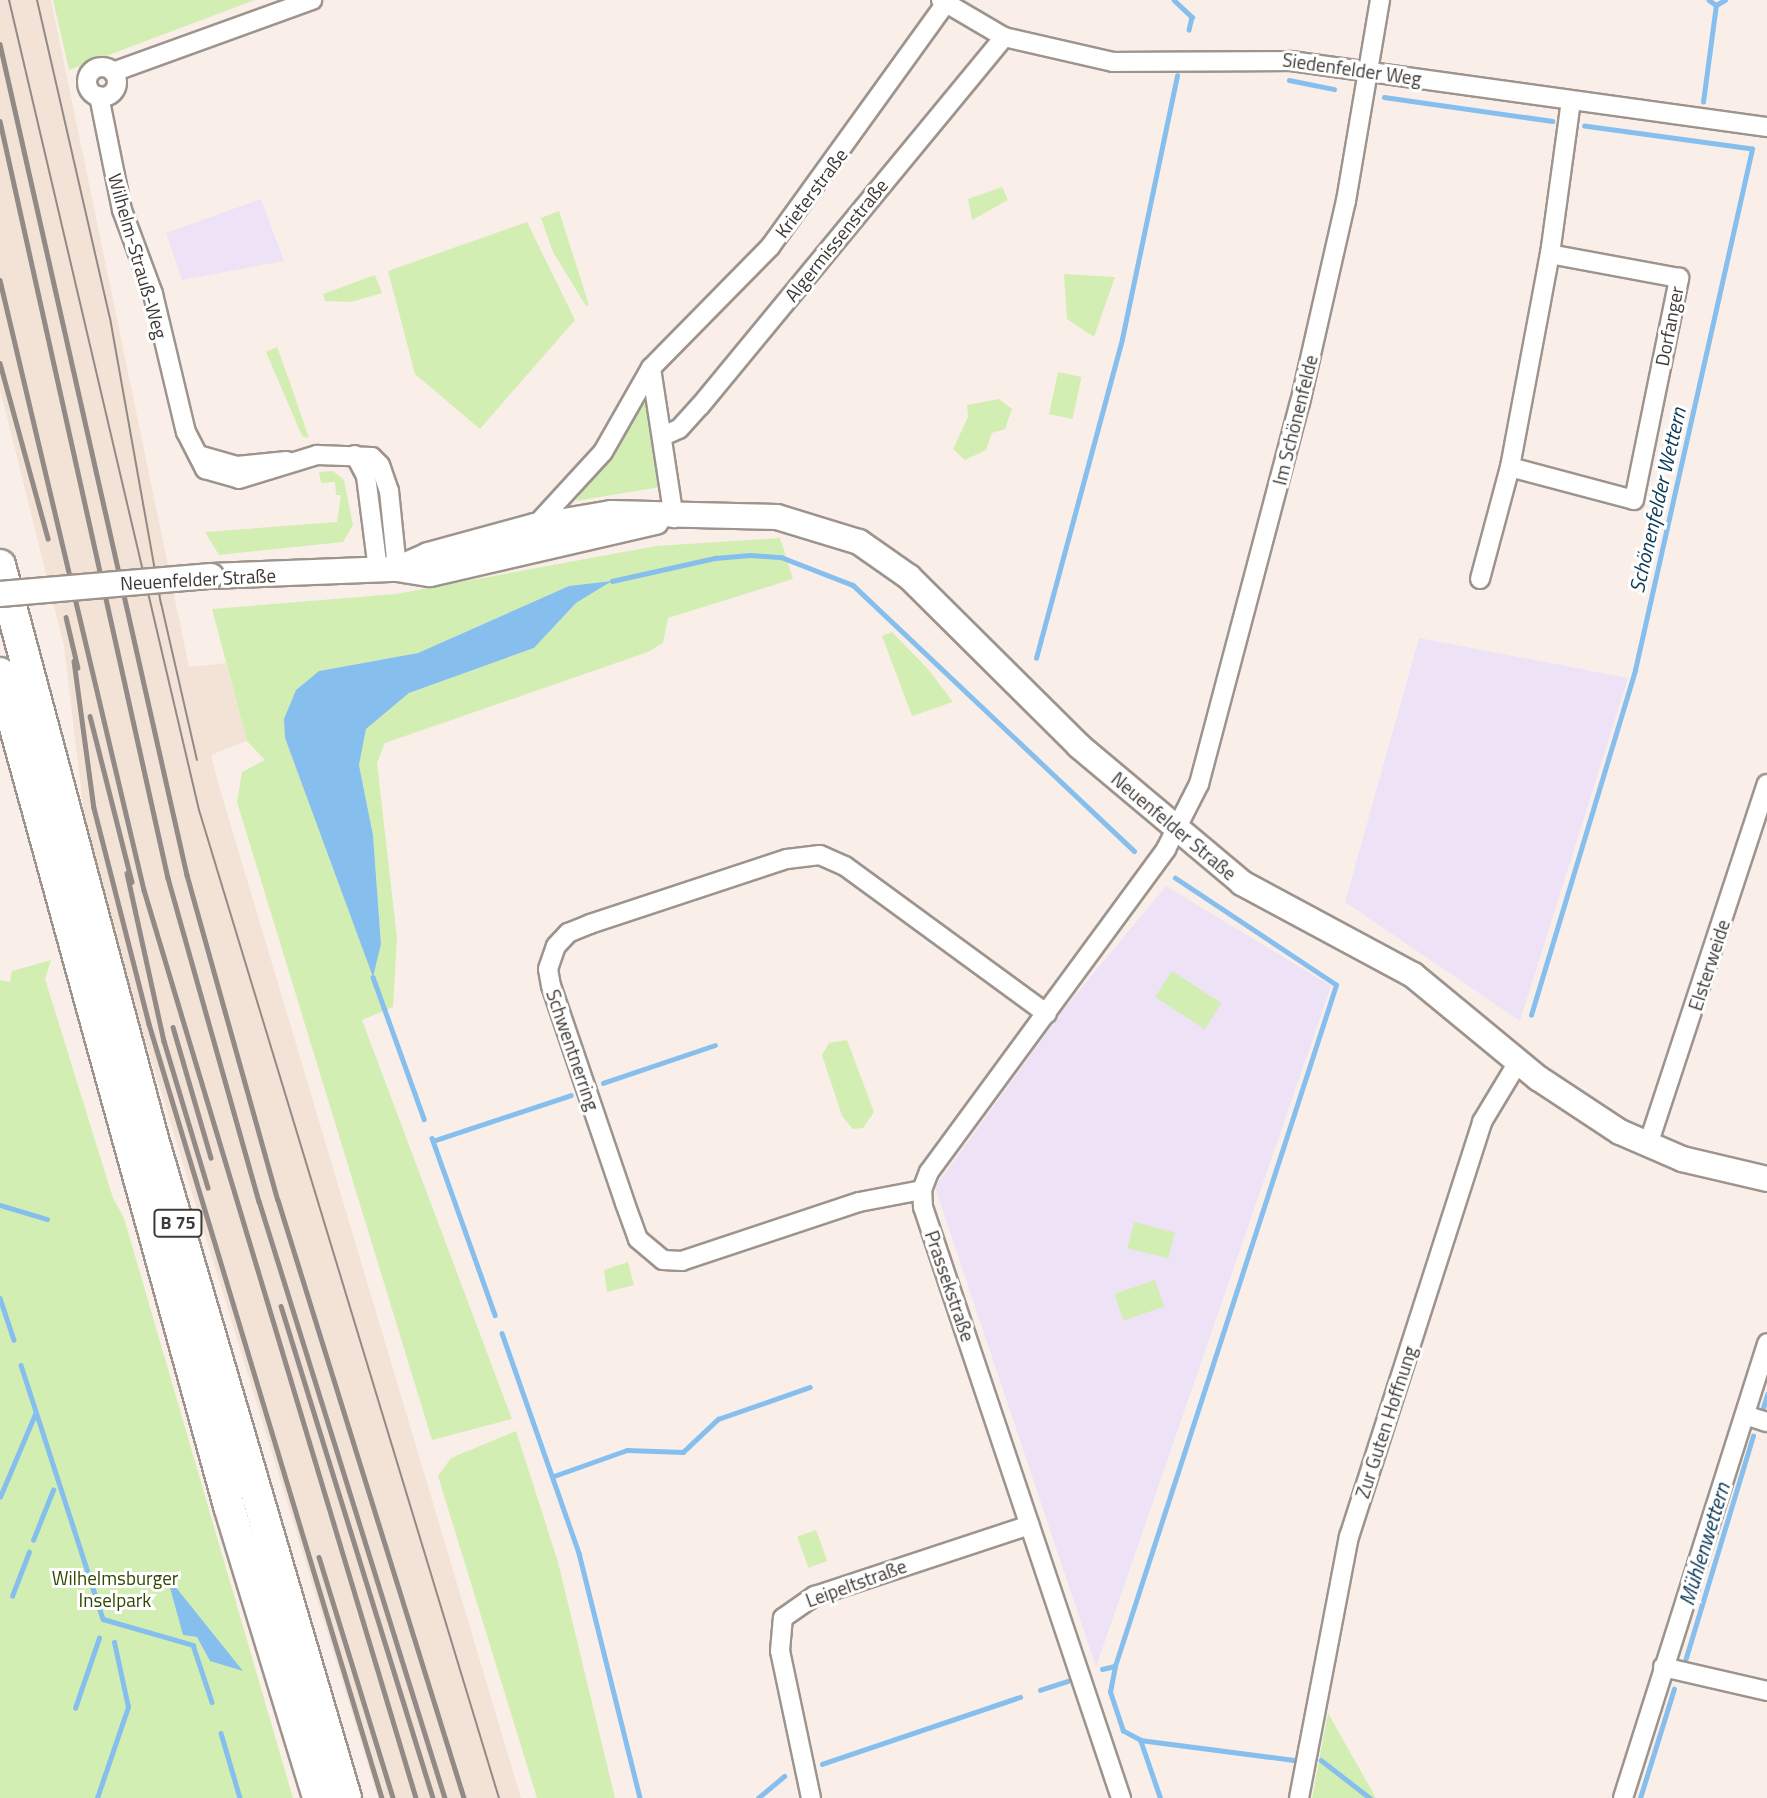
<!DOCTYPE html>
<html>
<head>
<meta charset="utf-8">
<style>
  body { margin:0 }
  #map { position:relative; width:1767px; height:1798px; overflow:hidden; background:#f9efe8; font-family:"Titillium Web",sans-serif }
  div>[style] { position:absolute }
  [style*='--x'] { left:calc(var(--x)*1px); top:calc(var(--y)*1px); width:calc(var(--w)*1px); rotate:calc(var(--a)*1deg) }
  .built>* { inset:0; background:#f3e3d7 }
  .education>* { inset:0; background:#eee2f7 }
  .green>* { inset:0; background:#d3eeb3; transform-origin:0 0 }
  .water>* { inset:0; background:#86bfee }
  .stream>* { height:4.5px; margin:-2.25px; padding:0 2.25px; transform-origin:2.25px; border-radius:2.25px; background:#86bfee }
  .roads { filter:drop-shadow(2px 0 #9d948d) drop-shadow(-2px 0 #9d948d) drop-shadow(0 2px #9d948d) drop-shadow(0 -2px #9d948d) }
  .minor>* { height:18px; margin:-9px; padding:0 9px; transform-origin:9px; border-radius:9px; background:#fff }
  .minor>.ring { margin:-9px; padding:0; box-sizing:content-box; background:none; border:18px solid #fff; border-radius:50% }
  .secondary>* { height:24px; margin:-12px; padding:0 12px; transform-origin:12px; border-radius:12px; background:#fff }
  .trunk>* { height:30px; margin:-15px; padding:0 15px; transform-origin:15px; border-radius:15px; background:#fff }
  .tram>* { height:2px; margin:-1px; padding:0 1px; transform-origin:1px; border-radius:1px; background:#918a86 }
  .rail>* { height:4.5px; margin:-2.25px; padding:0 2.25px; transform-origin:2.25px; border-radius:2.25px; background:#918a86 }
  .bridges { filter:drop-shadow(2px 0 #9d948d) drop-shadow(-2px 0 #9d948d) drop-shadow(0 2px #9d948d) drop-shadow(0 -2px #9d948d) }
  .secondary-bridge>* { height:24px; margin:-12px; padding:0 12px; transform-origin:12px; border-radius:12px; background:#fff }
  span { translate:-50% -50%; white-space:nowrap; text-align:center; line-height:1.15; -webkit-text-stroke:6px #fefffe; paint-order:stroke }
  .shield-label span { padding:2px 5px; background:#fefffe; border:2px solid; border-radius:5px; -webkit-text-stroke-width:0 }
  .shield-label { font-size:18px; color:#3d3936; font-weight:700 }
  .street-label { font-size:19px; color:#3d3936 }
  .park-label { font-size:19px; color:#314800 }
  .water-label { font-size:21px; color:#0c3857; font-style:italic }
</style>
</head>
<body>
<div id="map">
  <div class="built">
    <i style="clip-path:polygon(0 0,51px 0,189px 667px,226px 663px,247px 741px,211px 755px,217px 779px,521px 1798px,378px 1798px,143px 1033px,86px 831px,64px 646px,0 389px)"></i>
  </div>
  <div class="education">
    <i style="clip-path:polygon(261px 199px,284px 261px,182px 280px,166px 233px)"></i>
    <i style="clip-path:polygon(1419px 638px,1628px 678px,1520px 1021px,1345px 902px)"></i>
    <i style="clip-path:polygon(1166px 886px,1331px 986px,1096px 1667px,935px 1187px,1064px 1009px)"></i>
  </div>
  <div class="green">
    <i style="clip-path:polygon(53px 0,255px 0,69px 70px)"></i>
    <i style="clip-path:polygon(1002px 187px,1008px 200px,972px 220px,968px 199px)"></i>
    <i style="clip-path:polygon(559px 211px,589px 305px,586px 306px,553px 252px,541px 218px)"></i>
    <i style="clip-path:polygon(527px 222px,575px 320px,480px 429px,415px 374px,388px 271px)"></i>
    <i style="clip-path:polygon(1064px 274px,1115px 277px,1094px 337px,1067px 319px)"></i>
    <i style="clip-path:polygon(375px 275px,382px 293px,351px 302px,325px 301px,323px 294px)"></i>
    <i style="clip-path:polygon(277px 347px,288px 377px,309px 438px,302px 436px,266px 352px)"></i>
    <i style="left:1058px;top:372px;width:24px;height:43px;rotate:12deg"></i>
    <i style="clip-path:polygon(999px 399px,1012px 409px,1005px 429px,992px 433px,986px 450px,965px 460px,953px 449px,968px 417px,967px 405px)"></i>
    <i style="clip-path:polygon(648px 403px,660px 487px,576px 501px,634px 406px)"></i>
    <i style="clip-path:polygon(333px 471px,344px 480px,353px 525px,343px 542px,219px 555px,205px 532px,337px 522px,341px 495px,336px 495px,335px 482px,321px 483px,319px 472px)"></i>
    <i style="clip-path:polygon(evenodd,780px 538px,793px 579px,668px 618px,663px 643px,648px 652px,385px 743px,377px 763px,397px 938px,393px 1007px,362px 1020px,512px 1419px,432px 1440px,237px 802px,242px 772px,265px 760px,247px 741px,212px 609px,396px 594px,656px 546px,780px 538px,610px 582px,576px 603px,534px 648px,409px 693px,366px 729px,359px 765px,373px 835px,381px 944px,373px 976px,285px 738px,296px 690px,319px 671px,418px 653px,569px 586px,610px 582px)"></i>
    <i style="clip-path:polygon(892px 632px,928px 669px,953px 702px,912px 716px,882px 636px)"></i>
    <i style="clip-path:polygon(51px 960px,45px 979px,113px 1198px,124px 1218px,293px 1798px,0 1798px,0 980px,10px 982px,12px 971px)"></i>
    <i style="left:1172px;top:971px;width:59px;height:31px;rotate:33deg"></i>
    <i style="clip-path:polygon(847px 1040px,874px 1112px,863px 1128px,853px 1129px,842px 1116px,822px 1055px,829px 1043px)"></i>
    <i style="left:1134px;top:1222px;width:42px;height:27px;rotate:14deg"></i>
    <i style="clip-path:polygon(628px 1262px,634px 1285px,607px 1292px,604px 1270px)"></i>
    <i style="left:1155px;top:1280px;width:28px;height:43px;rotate:71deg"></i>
    <i style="clip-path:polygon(516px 1431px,558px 1562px,615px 1798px,537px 1798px,438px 1476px,451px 1458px)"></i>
    <i style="left:816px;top:1530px;width:33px;height:20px;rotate:70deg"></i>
    <i style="clip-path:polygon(1328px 1713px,1376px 1798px,1312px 1798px)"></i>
  </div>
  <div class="water">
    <i style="clip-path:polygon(612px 581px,576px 603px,534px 648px,409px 693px,366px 729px,359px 765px,373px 835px,381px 944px,373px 977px,285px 738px,284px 719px,296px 690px,319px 671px,418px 653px,569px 586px)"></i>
    <i style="clip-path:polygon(169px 1584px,174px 1585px,243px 1671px,210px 1661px,197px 1637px,183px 1635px)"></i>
  </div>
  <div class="stream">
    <i style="--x:1174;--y:0;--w:25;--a:43"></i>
    <i style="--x:1192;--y:17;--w:13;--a:103"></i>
    <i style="--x:1709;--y:0;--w:9;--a:36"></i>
    <i style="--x:1716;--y:5;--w:10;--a:-29"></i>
    <i style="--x:1289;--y:80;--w:46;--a:11.3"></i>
    <i style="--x:1384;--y:97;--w:170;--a:8.1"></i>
    <i style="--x:1703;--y:102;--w:98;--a:-82.4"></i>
    <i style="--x:612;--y:581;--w:106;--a:-12.6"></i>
    <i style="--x:715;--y:558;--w:35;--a:-5"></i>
    <i style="--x:750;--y:555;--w:31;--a:4"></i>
    <i style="--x:781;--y:557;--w:77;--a:21.3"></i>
    <i style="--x:853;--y:585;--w:387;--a:43.4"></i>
    <i style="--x:1036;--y:658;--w:330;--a:-74.9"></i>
    <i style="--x:1122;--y:339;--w:269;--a:-78.2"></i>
    <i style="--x:373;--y:977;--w:151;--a:70.2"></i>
    <i style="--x:1531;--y:1015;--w:360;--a:-73.2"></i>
    <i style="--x:1635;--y:670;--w:534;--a:-77.34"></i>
    <i style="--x:1752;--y:149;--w:169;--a:-172.2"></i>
    <i style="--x:603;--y:1083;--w:118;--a:-18.7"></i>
    <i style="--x:432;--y:1138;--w:188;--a:70.4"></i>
    <i style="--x:433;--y:1141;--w:145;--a:-18.4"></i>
    <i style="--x:0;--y:1205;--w:49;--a:16.6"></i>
    <i style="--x:0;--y:1298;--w:44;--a:71.6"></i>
    <i style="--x:502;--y:1333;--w:233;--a:70.7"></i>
    <i style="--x:579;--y:1553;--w:252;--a:76"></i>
    <i style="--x:21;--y:1365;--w:267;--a:72.1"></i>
    <i style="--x:103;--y:1619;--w:94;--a:16.1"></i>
    <i style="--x:193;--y:1645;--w:60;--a:71.6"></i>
    <i style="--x:1763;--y:1408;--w:14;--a:-73"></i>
    <i style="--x:554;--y:1476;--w:77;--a:-19.6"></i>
    <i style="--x:627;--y:1450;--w:56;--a:2"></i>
    <i style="--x:683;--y:1452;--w:48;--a:-43.3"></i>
    <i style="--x:718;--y:1419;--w:97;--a:-19.2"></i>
    <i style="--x:0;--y:1497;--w:90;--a:-67.1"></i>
    <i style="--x:33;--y:1540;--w:54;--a:-68.2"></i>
    <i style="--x:12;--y:1596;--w:47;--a:-68.9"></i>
    <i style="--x:1685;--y:1661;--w:235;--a:-73.2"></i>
    <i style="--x:1102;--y:1669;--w:13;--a:-13"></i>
    <i style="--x:1040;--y:1690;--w:29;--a:-18"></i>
    <i style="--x:75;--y:1708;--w:74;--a:-71.1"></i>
    <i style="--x:221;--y:1733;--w:68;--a:73.7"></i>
    <i style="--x:1140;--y:1740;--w:155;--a:7.4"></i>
    <i style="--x:1321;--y:1760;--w:62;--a:37.8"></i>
    <i style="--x:822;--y:1764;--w:209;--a:-18.7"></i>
    <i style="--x:97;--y:1798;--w:96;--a:-71.2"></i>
    <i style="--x:128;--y:1707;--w:66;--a:-102.2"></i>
    <i style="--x:758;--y:1798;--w:34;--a:-40"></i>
    <i style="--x:1160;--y:1798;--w:61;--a:-109"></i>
    <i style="--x:1140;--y:1740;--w:19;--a:-152"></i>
    <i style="--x:1123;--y:1731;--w:41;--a:-108.4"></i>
    <i style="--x:1110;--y:1692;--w:26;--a:-79"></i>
    <i style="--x:1115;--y:1666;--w:716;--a:-72.02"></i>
    <i style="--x:1336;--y:985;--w:193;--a:-146.4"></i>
    <i style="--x:1640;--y:1798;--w:114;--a:-72.7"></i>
  </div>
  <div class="roads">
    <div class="minor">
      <i style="--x:941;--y:0;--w:73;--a:30.4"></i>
      <i style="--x:1004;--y:37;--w:112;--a:12.9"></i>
      <i style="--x:1113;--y:62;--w:178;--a:-0.3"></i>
      <i style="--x:1291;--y:61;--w:481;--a:7.9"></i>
      <i class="ring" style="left:87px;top:67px;width:12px;height:12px"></i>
      <i style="--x:113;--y:72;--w:212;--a:-19.9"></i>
      <i style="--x:99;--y:96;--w:116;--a:78.6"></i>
      <i style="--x:122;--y:210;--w:90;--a:69.7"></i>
      <i style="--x:153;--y:294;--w:142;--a:76.6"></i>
      <i style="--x:186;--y:432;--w:42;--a:62.8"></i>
      <i style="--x:205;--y:469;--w:35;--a:16"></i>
      <i style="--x:239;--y:479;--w:82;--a:-17.1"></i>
      <i style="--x:317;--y:455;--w:55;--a:2.1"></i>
      <i style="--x:372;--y:457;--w:11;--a:45"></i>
      <i style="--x:380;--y:465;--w:28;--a:71"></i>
      <i style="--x:389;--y:491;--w:78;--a:84.1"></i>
      <i style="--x:651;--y:368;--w:152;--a:81.3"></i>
      <i style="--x:663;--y:436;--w:17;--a:-24"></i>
      <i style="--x:679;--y:429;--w:31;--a:-48"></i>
      <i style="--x:700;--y:406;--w:478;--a:-50.5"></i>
      <i style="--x:198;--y:455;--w:41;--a:15.8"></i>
      <i style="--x:237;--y:466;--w:50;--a:-5.7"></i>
      <i style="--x:355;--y:455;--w:24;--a:62"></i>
      <i style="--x:366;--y:476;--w:95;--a:82.7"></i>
      <i style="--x:1510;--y:467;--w:128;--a:14.9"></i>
      <i style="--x:1634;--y:500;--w:227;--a:-78.5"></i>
      <i style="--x:1679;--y:278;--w:131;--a:-169.5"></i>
      <i style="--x:535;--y:526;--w:100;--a:-47.4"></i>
      <i style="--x:603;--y:452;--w:97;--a:-60.3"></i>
      <i style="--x:651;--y:368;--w:170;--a:-45.5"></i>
      <i style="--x:770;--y:247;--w:301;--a:-54.2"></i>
      <i style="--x:1480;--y:579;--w:116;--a:-75"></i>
      <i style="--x:1510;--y:467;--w:217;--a:-79.4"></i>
      <i style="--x:1550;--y:254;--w:155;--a:-82.2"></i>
      <i style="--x:1648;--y:1145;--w:380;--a:-71.8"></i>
      <i style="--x:922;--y:1190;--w:64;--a:169.2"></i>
      <i style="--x:859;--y:1202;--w:187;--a:161.6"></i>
      <i style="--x:682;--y:1261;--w:19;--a:-177"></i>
      <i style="--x:663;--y:1260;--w:33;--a:-140"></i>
      <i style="--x:638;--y:1239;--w:38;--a:-110"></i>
      <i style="--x:625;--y:1203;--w:229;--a:-108.8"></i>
      <i style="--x:551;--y:986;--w:17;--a:-100"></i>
      <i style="--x:548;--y:969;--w:24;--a:-71"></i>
      <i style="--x:556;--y:946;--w:18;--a:-47"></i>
      <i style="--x:568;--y:933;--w:24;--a:-22"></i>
      <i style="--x:590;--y:924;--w:207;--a:-18.3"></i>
      <i style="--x:787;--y:859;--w:33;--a:-7"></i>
      <i style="--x:820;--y:855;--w:27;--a:24"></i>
      <i style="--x:845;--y:866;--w:250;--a:36.2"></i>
      <i style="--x:1745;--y:1415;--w:23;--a:18"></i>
      <i style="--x:1663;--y:1667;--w:107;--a:13"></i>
      <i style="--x:811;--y:1798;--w:150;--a:-101.9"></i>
      <i style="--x:780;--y:1651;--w:33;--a:-85"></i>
      <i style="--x:783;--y:1618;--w:39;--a:-35"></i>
      <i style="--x:815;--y:1596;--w:226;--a:-18.3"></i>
      <i style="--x:1121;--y:1798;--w:623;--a:-108.52"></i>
      <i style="--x:923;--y:1207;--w:17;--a:-93"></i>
      <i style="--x:922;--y:1190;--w:19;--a:-69"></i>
      <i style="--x:929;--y:1172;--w:401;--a:-53.7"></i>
      <i style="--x:1166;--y:849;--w:73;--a:-63.1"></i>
      <i style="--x:1199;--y:784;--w:394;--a:-75.2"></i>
      <i style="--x:1300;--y:403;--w:207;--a:-77.2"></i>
      <i style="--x:1346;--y:201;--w:204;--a:-80.4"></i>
      <i style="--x:1299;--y:1798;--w:266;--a:-79.2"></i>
      <i style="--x:1349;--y:1537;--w:436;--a:-72.2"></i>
      <i style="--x:1482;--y:1122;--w:70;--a:-59"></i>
      <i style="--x:1623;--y:1798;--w:477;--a:-72.4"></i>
    </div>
    <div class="secondary">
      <i style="--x:397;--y:569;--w:34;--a:-24"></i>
      <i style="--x:428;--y:555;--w:111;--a:-15.2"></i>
      <i style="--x:535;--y:526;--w:77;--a:-9.7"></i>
      <i style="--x:611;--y:513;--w:166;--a:1.4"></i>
      <i style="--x:777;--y:517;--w:86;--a:17"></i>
      <i style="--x:859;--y:542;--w:61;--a:35"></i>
      <i style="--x:909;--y:577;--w:240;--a:44.8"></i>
      <i style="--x:1079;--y:746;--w:213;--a:40"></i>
      <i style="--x:1242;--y:883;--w:194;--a:28.3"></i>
      <i style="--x:1413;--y:975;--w:162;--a:39.5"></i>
      <i style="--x:1538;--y:1078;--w:98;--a:33.4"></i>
      <i style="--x:1620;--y:1132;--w:68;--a:23.5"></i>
      <i style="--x:1682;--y:1159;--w:87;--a:13.2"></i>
      <i style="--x:211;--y:576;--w:186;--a:-2.2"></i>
      <i style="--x:397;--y:569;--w:33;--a:9"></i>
      <i style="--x:430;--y:574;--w:232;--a:-13"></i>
    </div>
    <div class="trunk">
      <i style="--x:0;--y:565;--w:594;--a:75.07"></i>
      <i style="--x:153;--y:1139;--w:687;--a:73.68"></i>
      <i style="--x:0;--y:673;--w:864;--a:74.63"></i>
      <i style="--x:229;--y:1506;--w:305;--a:73"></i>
    </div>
  </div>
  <div class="tram">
    <i style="--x:9;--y:0;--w:832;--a:76.8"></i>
    <i style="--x:199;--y:810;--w:1033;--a:73.11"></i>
    <i style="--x:37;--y:0;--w:326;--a:77.1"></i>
    <i style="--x:110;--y:318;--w:290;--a:79.9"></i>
    <i style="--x:161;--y:603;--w:161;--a:77.1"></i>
  </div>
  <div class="rail">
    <i style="--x:0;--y:44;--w:852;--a:77.32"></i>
    <i style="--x:187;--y:875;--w:337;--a:74.4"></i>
    <i style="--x:278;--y:1200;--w:626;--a:72.72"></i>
    <i style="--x:0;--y:121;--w:775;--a:77.49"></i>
    <i style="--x:168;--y:878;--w:336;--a:74.3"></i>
    <i style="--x:259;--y:1201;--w:625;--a:72.7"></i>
    <i style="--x:0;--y:280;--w:627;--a:76.72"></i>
    <i style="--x:144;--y:890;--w:948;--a:73.32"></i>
    <i style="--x:0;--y:363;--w:182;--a:74.7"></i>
    <i style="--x:66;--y:617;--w:52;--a:76.8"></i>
    <i style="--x:74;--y:661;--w:148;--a:82.3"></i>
    <i style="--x:94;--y:808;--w:223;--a:75.7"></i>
    <i style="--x:149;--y:1024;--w:808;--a:73.25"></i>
    <i style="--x:90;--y:716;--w:171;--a:75.8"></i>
    <i style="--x:127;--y:873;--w:172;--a:77.6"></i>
    <i style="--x:164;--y:1041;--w:153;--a:73.3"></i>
    <i style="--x:173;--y:1027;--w:136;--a:73.8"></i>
    <i style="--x:281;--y:1306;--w:515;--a:72.83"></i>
    <i style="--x:319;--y:1557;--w:252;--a:72.9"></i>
  </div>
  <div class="bridges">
    <div class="secondary-bridge">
      <i style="--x:0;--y:594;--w:212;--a:-4.9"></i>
    </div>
  </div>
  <div class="shield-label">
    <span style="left:178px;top:1223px">B 75</span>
  </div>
  <div class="street-label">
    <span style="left:1352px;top:69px;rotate:8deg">Siedenfelder Weg</span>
    <span style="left:811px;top:193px;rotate:-53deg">Krieterstraße</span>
    <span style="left:836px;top:240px;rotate:-51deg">Algermissenstraße</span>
    <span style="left:138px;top:256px;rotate:74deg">Wilhelm-Strauß-Weg</span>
    <span style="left:1669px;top:326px;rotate:-79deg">Dorfanger</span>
    <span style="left:1295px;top:420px;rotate:-76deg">Im Schönenfelde</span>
    <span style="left:198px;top:579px;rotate:-3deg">Neuenfelder Straße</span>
    <span style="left:1174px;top:826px;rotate:40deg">Neuenfelder Straße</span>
    <span style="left:1709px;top:965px;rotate:-72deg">Elsterweide</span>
    <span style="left:573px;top:1050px;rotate:71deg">Schwentnerring</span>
    <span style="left:950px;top:1286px;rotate:71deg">Prassekstraße</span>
    <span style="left:1386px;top:1422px;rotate:-72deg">Zur Guten Hoffnung</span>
    <span style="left:856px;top:1583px;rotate:-20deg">Leipeltstraße</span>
  </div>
  <div class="park-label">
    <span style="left:115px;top:1589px">Wilhelmsburger<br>Inselpark</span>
  </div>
  <div class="water-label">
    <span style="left:1657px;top:500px;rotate:-77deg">Schönenfelder Wettern</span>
    <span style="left:1704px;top:1544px;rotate:-73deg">Mühlenwettern</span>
  </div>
</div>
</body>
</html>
